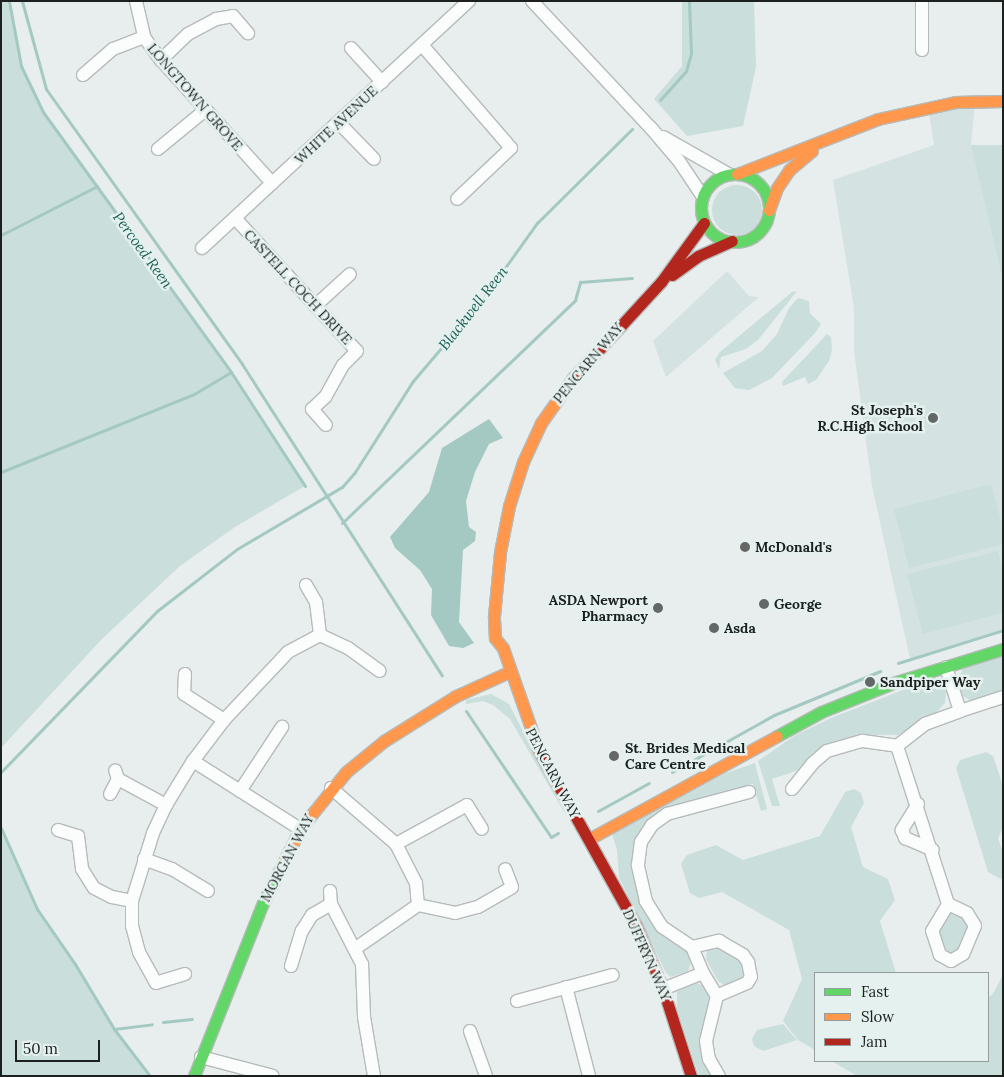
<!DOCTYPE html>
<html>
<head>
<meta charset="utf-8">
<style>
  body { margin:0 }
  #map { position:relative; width:1004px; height:1077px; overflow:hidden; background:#e7eeed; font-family:Lora,serif }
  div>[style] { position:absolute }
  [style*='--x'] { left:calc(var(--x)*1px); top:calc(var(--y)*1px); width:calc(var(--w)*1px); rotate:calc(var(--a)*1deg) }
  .built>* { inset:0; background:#d4e3e1 }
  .green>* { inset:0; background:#cadfdb }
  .round { border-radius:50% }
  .water>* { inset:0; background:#a4c9c2 }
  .stream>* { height:3px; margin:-1.5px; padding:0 1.5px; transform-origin:1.5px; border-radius:1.5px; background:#a4c9c2 }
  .roads { filter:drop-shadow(1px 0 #b6bbba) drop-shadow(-1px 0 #b6bbba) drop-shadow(0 1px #b6bbba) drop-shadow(0 -1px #b6bbba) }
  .street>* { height:12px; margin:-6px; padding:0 6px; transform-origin:6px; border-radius:6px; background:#fbfcfc }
  .fast>* { height:11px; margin:-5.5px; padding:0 5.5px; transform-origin:5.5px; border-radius:5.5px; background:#63d668 }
  .fast>.ring { margin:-5.5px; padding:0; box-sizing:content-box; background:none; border:11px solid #63d668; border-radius:50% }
  .slow>* { height:11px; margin:-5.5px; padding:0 5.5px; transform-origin:5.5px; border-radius:5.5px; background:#ff974d }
  .jam>* { height:11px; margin:-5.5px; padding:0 5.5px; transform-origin:5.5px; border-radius:5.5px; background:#b3261e }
  .dots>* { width:14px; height:14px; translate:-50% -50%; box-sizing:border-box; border:2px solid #e4f1ee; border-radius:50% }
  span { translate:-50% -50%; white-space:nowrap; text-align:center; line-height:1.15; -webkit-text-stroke:5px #e4f1ee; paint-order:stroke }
  .street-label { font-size:14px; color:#1c201f }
  .poi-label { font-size:14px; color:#1c201f; font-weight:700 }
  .right { translate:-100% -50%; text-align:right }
  .left { translate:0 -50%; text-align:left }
  .water-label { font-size:15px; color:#1e6057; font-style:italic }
  .frame { position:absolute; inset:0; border:2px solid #1c201f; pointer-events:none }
  .legend { position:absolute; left:814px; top:972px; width:175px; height:90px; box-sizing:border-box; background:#e4f1ee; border:1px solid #949d9b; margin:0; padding:6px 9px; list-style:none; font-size:15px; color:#1c201f }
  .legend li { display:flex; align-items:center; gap:10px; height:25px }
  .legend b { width:25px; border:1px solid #949d9b }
  .scale { position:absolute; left:15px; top:1040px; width:85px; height:22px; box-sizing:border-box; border:2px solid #1c201f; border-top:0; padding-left:6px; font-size:15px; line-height:18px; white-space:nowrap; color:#1c201f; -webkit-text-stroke:4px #e4f1ee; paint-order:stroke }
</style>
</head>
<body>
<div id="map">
  <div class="built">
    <i style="clip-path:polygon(975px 101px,971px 145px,1003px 145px,1003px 630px,910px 659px,872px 486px,854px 351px,854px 308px,833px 180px,934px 145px,928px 106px)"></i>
    <i style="clip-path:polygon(727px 271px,749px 296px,759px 297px,666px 377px,653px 341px)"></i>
  </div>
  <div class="green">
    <i style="clip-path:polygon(1px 1px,9px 1px,21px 66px,43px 112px,231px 372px,305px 486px,235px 527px,180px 566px,102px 639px,1px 748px)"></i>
    <i style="clip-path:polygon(682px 1px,754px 1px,756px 67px,743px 126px,687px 136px,654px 99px,682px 66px)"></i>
    <i style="clip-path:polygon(971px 145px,1003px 145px,1003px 280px)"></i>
    <i class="round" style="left:712px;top:185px;width:50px;height:50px"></i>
    <i style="clip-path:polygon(797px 291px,758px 340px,746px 349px,721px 357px,719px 369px,715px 360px,720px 352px,792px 292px)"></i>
    <i style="clip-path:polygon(798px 298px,809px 301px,810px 313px,821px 324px,815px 333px,772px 378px,749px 390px,735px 388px,723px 373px,762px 351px,777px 334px,789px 308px)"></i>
    <i style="clip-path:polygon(827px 334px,831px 337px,832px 350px,829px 361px,816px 380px,808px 384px,805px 377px,783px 386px,782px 382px)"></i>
    <i style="clip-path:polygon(991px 484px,1003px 528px,1003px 544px,909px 568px,894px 509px)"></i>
    <i style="clip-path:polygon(998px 551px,1003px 572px,1003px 613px,923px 634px,907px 574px)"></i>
    <i style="clip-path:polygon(1003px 656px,1003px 694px,971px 701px,961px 695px,957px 682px,963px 668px)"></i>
    <i style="clip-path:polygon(926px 681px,935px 681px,946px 690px,945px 703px,934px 715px,898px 735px,867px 735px,796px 771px,772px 779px,780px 806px,772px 806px,758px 761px,794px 736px,831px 718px)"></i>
    <i style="clip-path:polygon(491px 694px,509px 704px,568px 819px,510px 719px,493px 705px,483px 701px,466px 704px,466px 700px)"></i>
    <i style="clip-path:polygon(986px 752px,993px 756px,1003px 786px,1003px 828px,998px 838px,1003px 853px,1003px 880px,988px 872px,956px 768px,960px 760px)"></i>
    <i style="clip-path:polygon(755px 763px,767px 809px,761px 811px,753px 784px,673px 806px,661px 812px,643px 830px,643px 907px,659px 931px,689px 952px,692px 959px,688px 971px,671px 977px,666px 973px,619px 877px,617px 850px,612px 834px,726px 773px)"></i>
    <i style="clip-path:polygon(854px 789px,861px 793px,864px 803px,851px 827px,863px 867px,888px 879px,895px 900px,880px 921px,896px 973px,815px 973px,815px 1050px,798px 1040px,783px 1021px,802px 979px,789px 930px,722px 892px,699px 898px,690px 893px,681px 864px,687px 855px,716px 845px,743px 860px,820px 836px,845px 792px)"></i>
    <i style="clip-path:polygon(1px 828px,37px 909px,75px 964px,114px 1029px,150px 1076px,1px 1076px)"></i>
    <i style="clip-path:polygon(953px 911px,965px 918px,970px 925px,961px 949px,954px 955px,945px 951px,938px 930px,946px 914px)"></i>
    <i style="clip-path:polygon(716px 945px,740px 958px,746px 977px,727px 987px,718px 981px,706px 959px,707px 950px)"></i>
    <i style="clip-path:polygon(1003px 975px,1003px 1076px,857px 1076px,832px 1061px,988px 1061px,988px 997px,992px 995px)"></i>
    <i style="clip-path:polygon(694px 982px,704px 986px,709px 995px,704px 1063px,712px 1076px,699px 1076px,677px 1008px,677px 991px,683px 985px)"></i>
    <i style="clip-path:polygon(783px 1024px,797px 1040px,763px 1051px,754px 1046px,752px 1039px,757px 1030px)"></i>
  </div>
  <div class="water">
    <i style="clip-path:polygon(489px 419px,503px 438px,489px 444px,475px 472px,466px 501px,469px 527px,476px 532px,475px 541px,463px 550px,459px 622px,474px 643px,463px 648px,449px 646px,431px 615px,432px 589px,420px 570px,395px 548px,390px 537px,429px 492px,442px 448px)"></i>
  </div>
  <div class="stream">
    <i style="--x:9;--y:1;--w:66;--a:79.5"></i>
    <i style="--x:21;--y:66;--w:51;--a:64.4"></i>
    <i style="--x:43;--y:112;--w:321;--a:54.1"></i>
    <i style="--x:231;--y:372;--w:136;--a:57"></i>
    <i style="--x:22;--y:1;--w:91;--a:74.7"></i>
    <i style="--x:46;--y:89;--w:338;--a:54.5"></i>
    <i style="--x:242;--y:364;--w:370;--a:57.3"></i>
    <i style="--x:660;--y:100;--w:39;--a:-48"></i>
    <i style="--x:686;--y:71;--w:19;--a:-74"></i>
    <i style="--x:691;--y:53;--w:52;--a:-92.2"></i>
    <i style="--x:1;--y:235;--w:108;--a:-27"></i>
    <i style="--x:1;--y:472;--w:208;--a:-22"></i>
    <i style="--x:194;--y:394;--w:43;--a:-30.7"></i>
    <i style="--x:342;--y:523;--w:323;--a:-43.7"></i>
    <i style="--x:575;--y:300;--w:19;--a:-74"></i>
    <i style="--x:580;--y:282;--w:52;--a:-4.4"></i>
    <i style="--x:898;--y:663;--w:110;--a:-17.4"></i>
    <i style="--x:466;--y:711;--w:152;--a:56"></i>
    <i style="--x:551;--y:837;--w:8;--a:-30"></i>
    <i style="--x:1;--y:772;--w:224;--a:-45.9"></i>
    <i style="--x:157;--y:611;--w:101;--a:-37.8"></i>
    <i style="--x:237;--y:549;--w:122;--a:-30.6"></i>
    <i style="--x:342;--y:487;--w:20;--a:-49"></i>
    <i style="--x:355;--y:472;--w:108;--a:-57.5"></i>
    <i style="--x:413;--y:381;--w:106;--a:-49.6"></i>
    <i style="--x:482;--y:300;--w:95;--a:-54.5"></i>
    <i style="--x:537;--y:223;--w:134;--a:-44.7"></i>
    <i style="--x:672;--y:772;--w:117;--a:-29.2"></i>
    <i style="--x:774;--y:715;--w:115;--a:-22.5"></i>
    <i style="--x:598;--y:811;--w:58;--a:-28.8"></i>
    <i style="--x:1;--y:828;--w:89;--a:66"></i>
    <i style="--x:37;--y:909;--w:67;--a:55.4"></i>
    <i style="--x:75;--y:964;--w:76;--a:59"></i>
    <i style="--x:114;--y:1029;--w:59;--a:52.5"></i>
    <i style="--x:163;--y:1022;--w:29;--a:-6"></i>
    <i style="--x:114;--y:1029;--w:38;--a:-7"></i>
  </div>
  <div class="roads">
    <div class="street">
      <i style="--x:136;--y:1;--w:37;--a:77"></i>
      <i style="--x:144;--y:37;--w:29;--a:54"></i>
      <i style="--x:161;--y:60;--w:166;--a:47.9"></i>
      <i style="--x:532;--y:1;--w:174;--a:46.9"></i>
      <i style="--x:651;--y:128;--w:43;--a:49.7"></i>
      <i style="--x:679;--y:161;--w:43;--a:56.3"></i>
      <i style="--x:922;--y:1;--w:49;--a:90"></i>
      <i style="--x:422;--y:45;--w:136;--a:49.2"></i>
      <i style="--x:511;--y:148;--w:74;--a:136.6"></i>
      <i style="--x:351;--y:48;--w:46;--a:47.6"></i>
      <i style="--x:161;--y:60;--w:37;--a:-44"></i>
      <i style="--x:188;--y:34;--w:32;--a:-28"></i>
      <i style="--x:216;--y:19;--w:17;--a:-10"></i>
      <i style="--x:233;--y:16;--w:23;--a:49"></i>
      <i style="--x:83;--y:75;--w:40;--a:-41"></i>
      <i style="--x:113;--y:49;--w:33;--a:-21"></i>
      <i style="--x:339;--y:123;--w:50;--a:45.8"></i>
      <i style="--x:663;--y:137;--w:75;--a:29.6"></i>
      <i style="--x:158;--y:149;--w:60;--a:-39.6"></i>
      <i style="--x:235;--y:218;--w:180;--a:47.5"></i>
      <i style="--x:357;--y:351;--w:20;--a:135"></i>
      <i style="--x:343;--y:365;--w:37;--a:119"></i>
      <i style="--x:325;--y:397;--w:18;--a:137"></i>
      <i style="--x:312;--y:409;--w:21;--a:49"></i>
      <i style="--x:202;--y:248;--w:364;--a:-42.8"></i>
      <i style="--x:315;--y:306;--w:47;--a:-42.4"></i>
      <i style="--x:306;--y:585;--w:20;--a:60"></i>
      <i style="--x:316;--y:602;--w:33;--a:83"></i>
      <i style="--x:320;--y:635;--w:31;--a:25"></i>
      <i style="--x:348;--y:648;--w:39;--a:36"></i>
      <i style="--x:185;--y:674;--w:20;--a:93"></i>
      <i style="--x:184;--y:694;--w:48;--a:33"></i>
      <i style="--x:960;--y:711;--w:45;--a:-18"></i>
      <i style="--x:897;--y:746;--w:166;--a:72.1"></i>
      <i style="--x:948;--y:904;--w:21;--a:25"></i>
      <i style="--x:967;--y:913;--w:15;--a:58"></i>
      <i style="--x:975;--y:926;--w:30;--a:113"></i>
      <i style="--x:963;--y:954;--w:14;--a:150"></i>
      <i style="--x:951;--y:961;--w:13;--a:-151"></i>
      <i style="--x:940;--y:955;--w:25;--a:-108"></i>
      <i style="--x:932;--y:931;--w:31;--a:-59"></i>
      <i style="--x:193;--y:761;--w:127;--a:32.4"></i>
      <i style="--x:118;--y:779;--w:55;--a:28.4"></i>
      <i style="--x:331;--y:788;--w:86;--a:40.7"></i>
      <i style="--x:396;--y:844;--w:44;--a:62.9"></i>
      <i style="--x:416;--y:883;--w:22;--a:85"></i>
      <i style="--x:418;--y:905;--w:75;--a:145.3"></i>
      <i style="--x:792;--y:789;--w:33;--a:-51"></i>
      <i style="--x:813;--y:763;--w:18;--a:-41"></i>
      <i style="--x:827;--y:751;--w:37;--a:-16"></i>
      <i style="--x:863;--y:741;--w:34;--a:8"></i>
      <i style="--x:897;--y:746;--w:36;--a:-38"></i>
      <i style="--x:925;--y:724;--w:37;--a:-20"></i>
      <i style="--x:960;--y:711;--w:46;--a:-107.7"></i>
      <i style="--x:240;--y:791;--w:77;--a:-56.7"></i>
      <i style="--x:110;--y:794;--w:17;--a:-62"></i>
      <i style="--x:118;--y:779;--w:9;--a:-108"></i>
      <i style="--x:918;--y:804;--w:31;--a:122"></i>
      <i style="--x:902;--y:830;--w:9;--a:69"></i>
      <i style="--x:905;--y:838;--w:30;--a:23"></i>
      <i style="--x:58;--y:830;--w:21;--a:17"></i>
      <i style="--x:78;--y:836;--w:33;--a:83"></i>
      <i style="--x:82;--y:869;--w:22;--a:58"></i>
      <i style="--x:94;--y:888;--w:20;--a:27"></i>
      <i style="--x:112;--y:897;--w:20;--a:11"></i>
      <i style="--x:396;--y:844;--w:81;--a:-28.8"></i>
      <i style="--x:467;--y:805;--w:28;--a:58"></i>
      <i style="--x:144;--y:859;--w:30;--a:20"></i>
      <i style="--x:172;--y:869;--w:42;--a:31.4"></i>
      <i style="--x:330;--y:891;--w:13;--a:86"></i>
      <i style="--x:418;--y:905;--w:38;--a:12"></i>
      <i style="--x:455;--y:913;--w:24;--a:-15"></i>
      <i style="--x:478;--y:907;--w:39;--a:-30"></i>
      <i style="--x:512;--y:887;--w:19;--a:-111"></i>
      <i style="--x:692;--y:947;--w:28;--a:-13"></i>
      <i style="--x:719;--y:941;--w:28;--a:30"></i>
      <i style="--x:743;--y:955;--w:9;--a:54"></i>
      <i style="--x:748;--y:962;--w:15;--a:79"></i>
      <i style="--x:751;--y:977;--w:7;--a:124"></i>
      <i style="--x:747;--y:983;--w:33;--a:157"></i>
      <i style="--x:291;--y:966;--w:37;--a:-73"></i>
      <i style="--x:302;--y:931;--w:19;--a:-58"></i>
      <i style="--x:312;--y:915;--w:22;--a:-30"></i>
      <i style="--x:331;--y:904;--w:68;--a:62.7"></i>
      <i style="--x:362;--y:964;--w:53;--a:87.8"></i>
      <i style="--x:364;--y:1017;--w:60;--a:80.4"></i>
      <i style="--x:703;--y:973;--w:27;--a:59"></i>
      <i style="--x:717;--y:996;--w:46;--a:103.7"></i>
      <i style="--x:706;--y:1041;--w:18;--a:81"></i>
      <i style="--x:709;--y:1059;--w:20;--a:60"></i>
      <i style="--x:185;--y:974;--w:30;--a:163"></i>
      <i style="--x:156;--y:983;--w:35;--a:-119"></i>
      <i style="--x:139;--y:952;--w:27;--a:-105"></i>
      <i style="--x:132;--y:926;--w:25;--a:-90"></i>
      <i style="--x:132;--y:901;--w:71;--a:-72.8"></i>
      <i style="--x:153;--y:833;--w:31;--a:-65"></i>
      <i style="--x:166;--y:805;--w:52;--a:-58.5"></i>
      <i style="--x:193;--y:761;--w:51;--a:-52.9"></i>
      <i style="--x:224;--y:720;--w:93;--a:-46.7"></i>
      <i style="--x:288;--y:652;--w:36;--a:-28"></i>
      <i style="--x:566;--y:987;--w:92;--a:75.5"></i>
      <i style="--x:663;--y:989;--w:43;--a:-21.8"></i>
      <i style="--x:703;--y:973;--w:28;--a:-113"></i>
      <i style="--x:692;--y:947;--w:36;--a:-146"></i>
      <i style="--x:662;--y:927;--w:31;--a:-122"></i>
      <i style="--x:646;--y:901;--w:37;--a:-103"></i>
      <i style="--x:638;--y:865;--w:23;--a:-83"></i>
      <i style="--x:641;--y:842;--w:20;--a:-57"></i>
      <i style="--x:652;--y:825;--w:19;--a:-36"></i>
      <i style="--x:667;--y:814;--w:85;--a:-15"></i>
      <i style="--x:517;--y:1001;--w:99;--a:-15.2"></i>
      <i style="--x:470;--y:1031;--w:48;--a:70.4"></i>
      <i style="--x:201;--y:1057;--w:74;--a:14.8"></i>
    </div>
    <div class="fast">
      <i class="ring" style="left:701px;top:174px;width:57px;height:57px"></i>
      <i style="--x:777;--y:736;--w:50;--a:-28.6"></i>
      <i style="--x:821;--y:712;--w:78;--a:-21.9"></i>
      <i style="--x:893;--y:683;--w:115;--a:-17.2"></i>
      <i style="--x:194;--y:1076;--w:186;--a:-68.3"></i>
      <i style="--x:263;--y:903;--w:42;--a:-63.4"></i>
    </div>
    <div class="slow">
      <i style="--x:737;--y:174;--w:151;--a:-21.3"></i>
      <i style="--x:878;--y:119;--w:79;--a:-12.4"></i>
      <i style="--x:955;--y:102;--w:48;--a:-1.2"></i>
      <i style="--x:769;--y:210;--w:23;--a:-70"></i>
      <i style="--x:777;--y:188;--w:22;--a:-56"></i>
      <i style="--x:789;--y:170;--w:30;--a:-40"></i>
      <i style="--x:539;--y:751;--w:109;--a:-109.3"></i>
      <i style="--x:503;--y:648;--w:13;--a:-129"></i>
      <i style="--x:495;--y:638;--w:22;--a:-93"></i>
      <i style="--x:494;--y:616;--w:64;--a:-84.6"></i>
      <i style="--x:500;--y:552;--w:47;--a:-78.9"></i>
      <i style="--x:509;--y:506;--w:46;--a:-72.3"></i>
      <i style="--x:523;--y:462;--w:43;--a:-65.2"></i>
      <i style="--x:541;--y:423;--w:54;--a:-54.8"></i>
      <i style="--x:589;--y:839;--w:214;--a:-28.7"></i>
      <i style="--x:282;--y:865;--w:40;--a:-63.4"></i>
      <i style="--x:300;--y:829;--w:73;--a:-51.1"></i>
      <i style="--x:346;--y:772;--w:49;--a:-39.2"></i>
      <i style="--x:384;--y:741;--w:85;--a:-32"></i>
      <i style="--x:456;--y:696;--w:58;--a:-24.4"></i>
    </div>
    <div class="jam">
      <i style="--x:672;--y:275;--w:32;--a:-36"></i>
      <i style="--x:698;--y:256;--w:37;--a:-24"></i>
      <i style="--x:572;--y:379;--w:132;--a:-47.5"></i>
      <i style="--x:661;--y:282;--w:73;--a:-53.9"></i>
      <i style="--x:539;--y:751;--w:199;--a:60.9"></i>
      <i style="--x:636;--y:925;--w:69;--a:67.1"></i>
      <i style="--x:663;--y:989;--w:91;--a:72.2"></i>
    </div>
  </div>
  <div class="dots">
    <i style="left:933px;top:418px;background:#636867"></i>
    <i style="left:745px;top:547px;background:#636867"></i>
    <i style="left:764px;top:604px;background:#636867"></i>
    <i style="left:658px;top:608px;background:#636867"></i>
    <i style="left:714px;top:628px;background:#636867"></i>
    <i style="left:870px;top:682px;background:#636867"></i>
    <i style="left:614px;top:756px;background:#636867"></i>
  </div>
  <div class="street-label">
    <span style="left:195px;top:97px;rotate:49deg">LONGTOWN GROVE</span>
    <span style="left:336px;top:125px;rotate:-43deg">WHITE AVENUE</span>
    <span style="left:298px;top:287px;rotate:47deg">CASTELL COCH DRIVE</span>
    <span style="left:588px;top:363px;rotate:-50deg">PENCARN WAY</span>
    <span style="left:553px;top:773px;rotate:62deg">PENCARN WAY</span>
    <span style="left:287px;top:858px;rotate:-62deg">MORGAN WAY</span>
    <span style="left:647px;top:955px;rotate:66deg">DUFFRYN WAY</span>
  </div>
  <div class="poi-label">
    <span class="right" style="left:923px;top:418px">St Joseph's<br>R.C.High School</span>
    <span class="left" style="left:755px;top:547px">McDonald's</span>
    <span class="right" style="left:648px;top:608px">ASDA Newport<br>Pharmacy</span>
    <span class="left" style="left:774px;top:604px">George</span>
    <span class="left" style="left:724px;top:628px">Asda</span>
    <span class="left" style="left:880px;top:682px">Sandpiper Way</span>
    <span class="left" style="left:625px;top:756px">St. Brides Medical<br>Care Centre</span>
  </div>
  <div class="water-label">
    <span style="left:143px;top:250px;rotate:54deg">Percoed Reen</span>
    <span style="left:473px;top:308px;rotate:-52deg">Blackwell Reen</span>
  </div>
  <div class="frame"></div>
  <ul class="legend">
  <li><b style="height:6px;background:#63d668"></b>Fast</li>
  <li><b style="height:6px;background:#ff974d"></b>Slow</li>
  <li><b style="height:6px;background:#b3261e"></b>Jam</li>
  </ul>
  <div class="scale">50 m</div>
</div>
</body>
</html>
